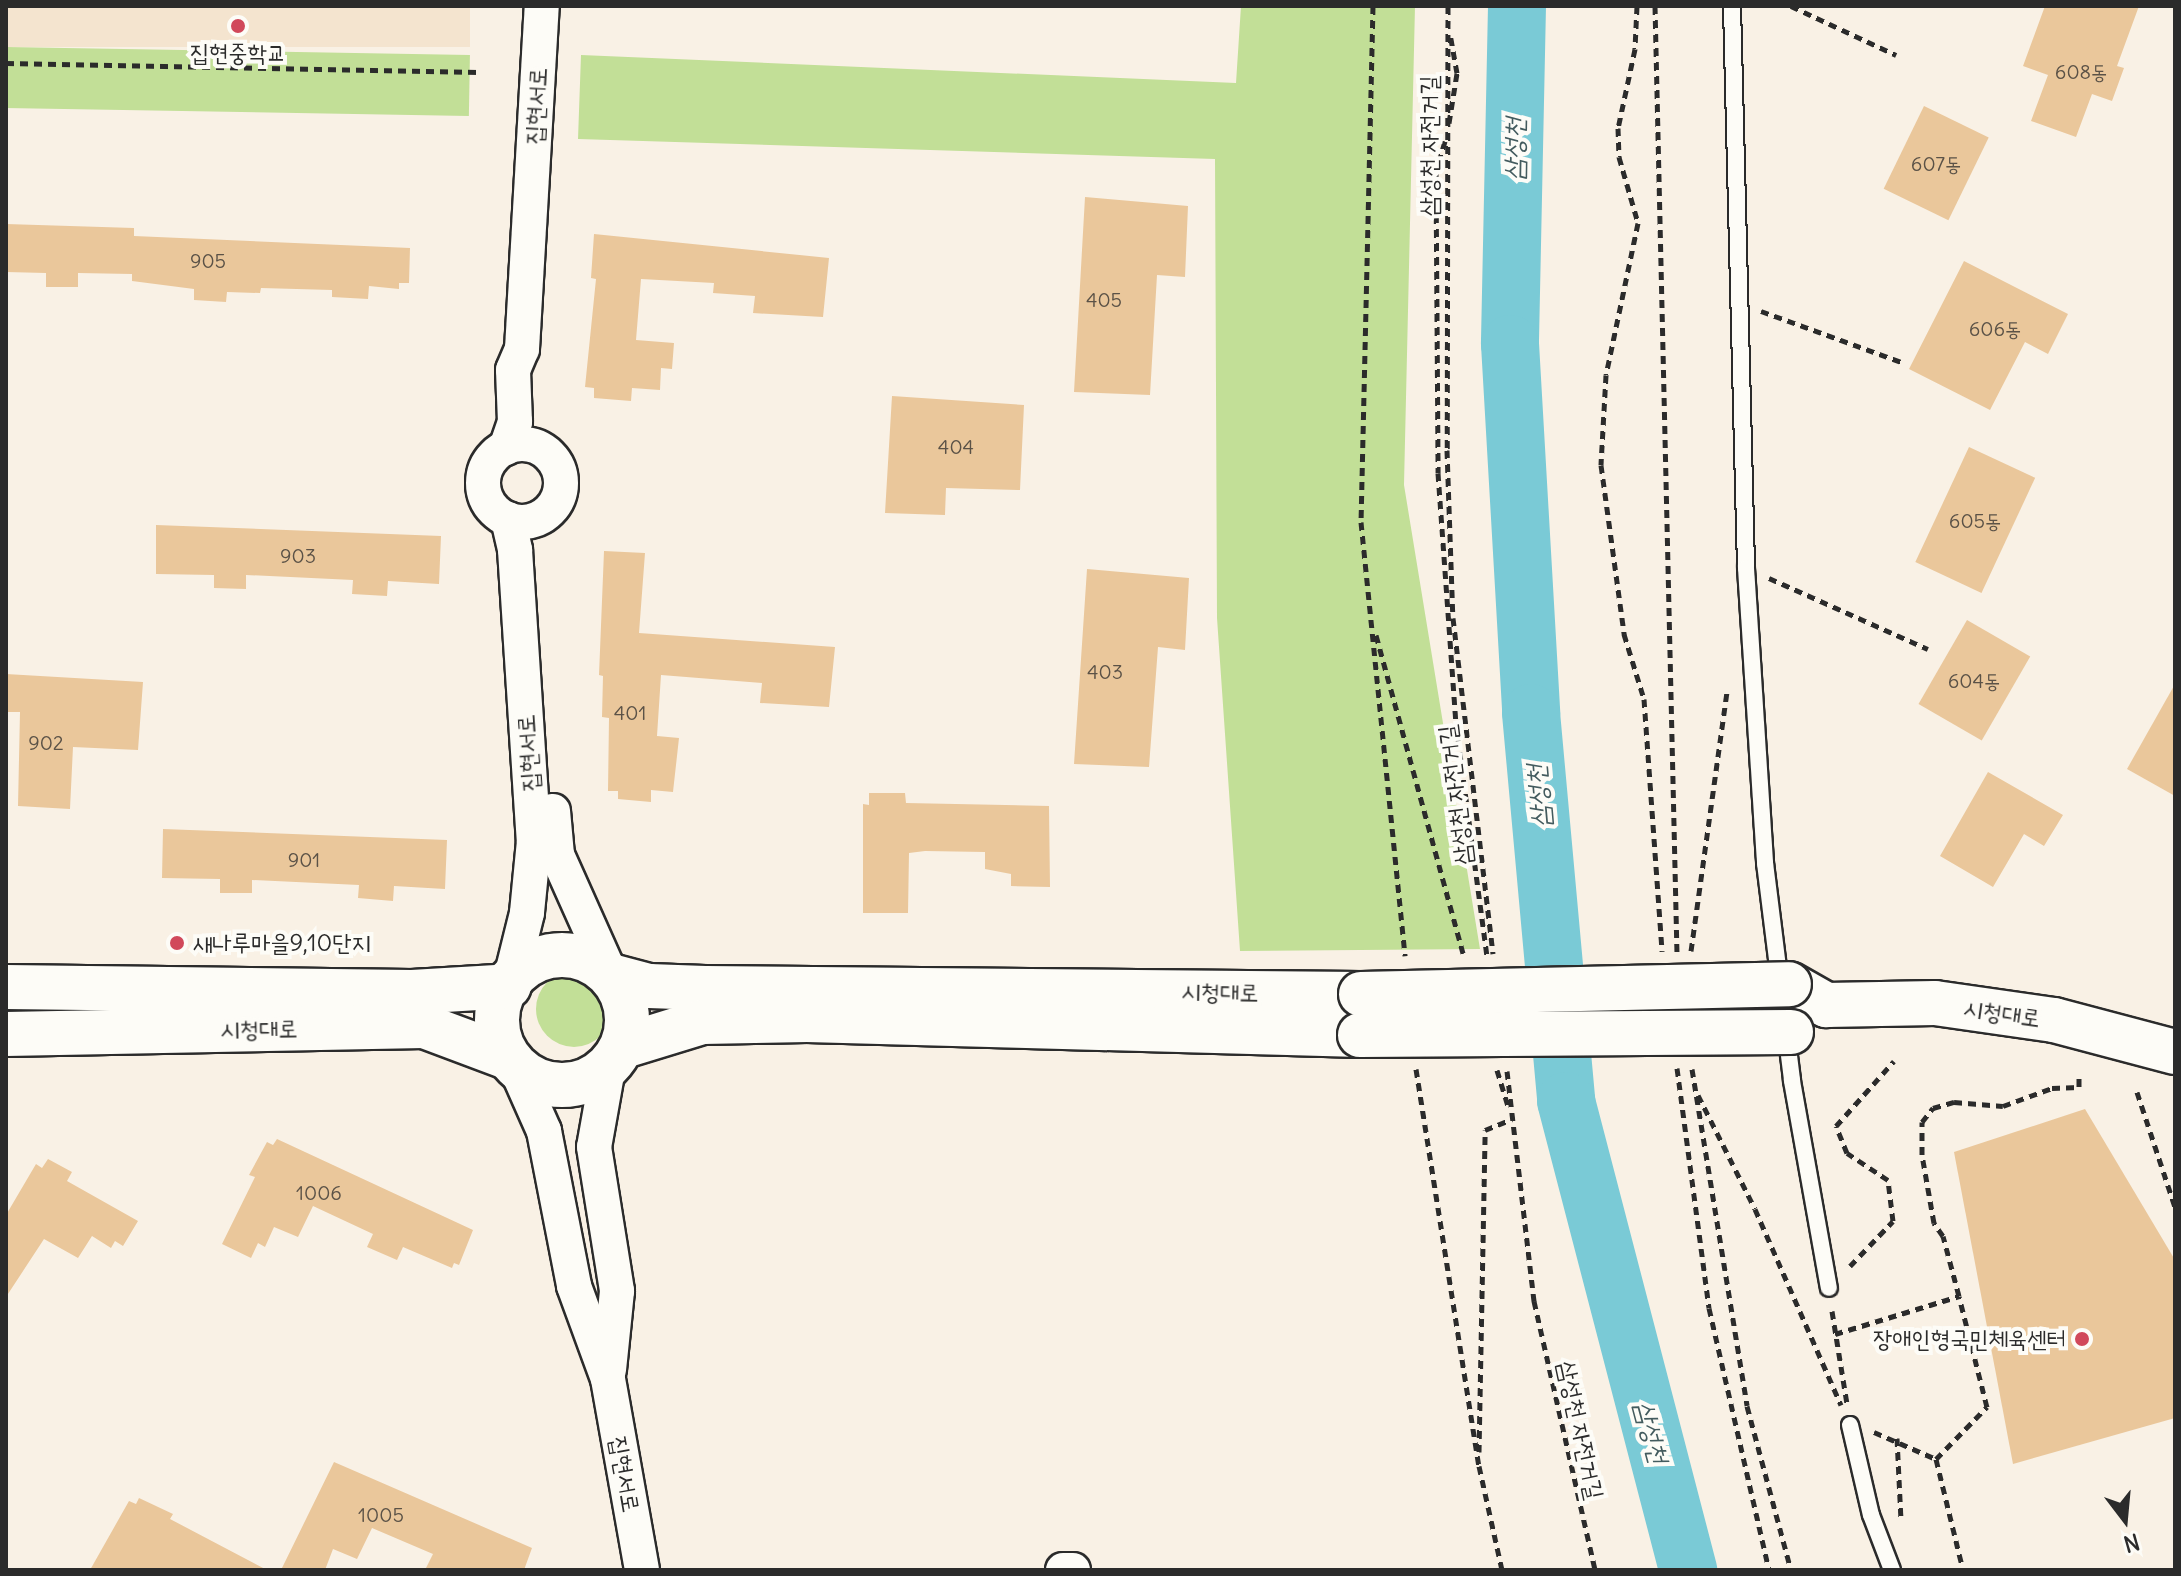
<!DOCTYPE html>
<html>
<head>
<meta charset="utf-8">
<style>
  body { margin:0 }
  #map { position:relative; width:2181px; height:1576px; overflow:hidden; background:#f9f1e5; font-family:Delius,"Poor Story",sans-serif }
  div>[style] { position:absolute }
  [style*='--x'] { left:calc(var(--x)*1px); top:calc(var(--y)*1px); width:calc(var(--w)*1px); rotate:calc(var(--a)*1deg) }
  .built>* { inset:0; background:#f4e4cf; transform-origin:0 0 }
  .green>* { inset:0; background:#c2df97; transform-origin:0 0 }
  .round { border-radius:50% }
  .river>* { height:58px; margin:-29px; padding:0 29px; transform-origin:29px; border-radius:29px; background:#7acad6 }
  .building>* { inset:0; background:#eac79b; transform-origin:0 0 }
  .path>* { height:5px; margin-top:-2.5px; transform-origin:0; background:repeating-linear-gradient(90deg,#2b2b2b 0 8px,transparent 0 14px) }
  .roads { filter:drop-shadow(2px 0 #2b2b2b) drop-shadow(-2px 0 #2b2b2b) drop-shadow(0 2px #2b2b2b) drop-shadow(0 -2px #2b2b2b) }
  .lane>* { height:16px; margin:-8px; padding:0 8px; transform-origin:8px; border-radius:8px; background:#fdfcf7 }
  .street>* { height:34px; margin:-17px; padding:0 17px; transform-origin:17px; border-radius:17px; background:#fdfcf7 }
  .street>.ring { margin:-17px; padding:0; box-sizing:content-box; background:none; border:34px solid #fdfcf7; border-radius:50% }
  .secondary>* { height:44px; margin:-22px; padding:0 22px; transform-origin:22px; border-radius:22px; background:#fdfcf7 }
  .secondary>.ring { margin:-22px; padding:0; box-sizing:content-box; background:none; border:44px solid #fdfcf7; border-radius:50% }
  .bridges { filter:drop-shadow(2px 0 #2b2b2b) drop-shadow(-2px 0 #2b2b2b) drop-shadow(0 2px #2b2b2b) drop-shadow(0 -2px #2b2b2b) }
  .secondary-bridge>* { height:44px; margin:-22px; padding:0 22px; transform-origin:22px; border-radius:22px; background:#fdfcf7 }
  .dots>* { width:22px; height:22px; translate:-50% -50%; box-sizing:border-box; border:4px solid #fdfcf7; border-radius:50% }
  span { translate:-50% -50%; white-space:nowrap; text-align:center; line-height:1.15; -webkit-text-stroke:8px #fdfcf7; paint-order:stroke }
  .number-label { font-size:20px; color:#5b5247 }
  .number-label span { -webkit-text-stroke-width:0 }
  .poi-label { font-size:24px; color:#2b2b2b }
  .left { translate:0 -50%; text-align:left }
  .right { translate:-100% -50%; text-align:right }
  .street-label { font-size:24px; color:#2b2b2b }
  .water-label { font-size:26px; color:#435b5e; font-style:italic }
  .frame { position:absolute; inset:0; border:8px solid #2b2b2b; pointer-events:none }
  .north { position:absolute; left:2085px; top:1480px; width:80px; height:80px; -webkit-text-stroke:6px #fdfcf7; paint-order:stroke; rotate:164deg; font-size:22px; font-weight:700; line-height:32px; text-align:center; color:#2b2b2b }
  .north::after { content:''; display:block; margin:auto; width:28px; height:36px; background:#2b2b2b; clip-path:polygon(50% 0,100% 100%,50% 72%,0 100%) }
</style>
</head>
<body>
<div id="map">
  <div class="built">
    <i style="left:6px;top:6px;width:464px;height:41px"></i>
  </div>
  <div class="green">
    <i style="clip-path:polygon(1241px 6px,1415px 6px,1404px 485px,1480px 949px,1240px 951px,1217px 618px,1215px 159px,578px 139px,581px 55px,1236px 83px)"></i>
    <i style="left:6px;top:47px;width:464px;height:61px;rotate:1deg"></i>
    <i class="round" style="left:536px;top:971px;width:76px;height:76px"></i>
  </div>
  <div class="river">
    <i style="--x:1517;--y:6;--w:338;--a:91.2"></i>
    <i style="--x:1510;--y:344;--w:370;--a:86.7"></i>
    <i style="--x:1531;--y:713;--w:390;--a:84.8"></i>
    <i style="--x:1566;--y:1101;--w:485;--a:75.4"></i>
  </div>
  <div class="building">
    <i style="clip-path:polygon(2045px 6px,2139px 6px,2117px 66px,2124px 68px,2112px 101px,2092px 94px,2076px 137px,2031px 121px,2048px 75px,2023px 66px)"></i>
    <i style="left:1924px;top:106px;width:72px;height:92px;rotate:26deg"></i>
    <i style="clip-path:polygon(1085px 197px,1188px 206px,1185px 277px,1157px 275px,1150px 395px,1074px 392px)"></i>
    <i style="clip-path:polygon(6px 224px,134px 228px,134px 236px,410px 248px,409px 283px,399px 283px,399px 289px,369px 286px,368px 299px,332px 297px,332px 290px,261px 288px,260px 293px,227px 292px,226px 302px,194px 300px,194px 289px,132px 281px,132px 274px,78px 273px,78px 287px,46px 287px,46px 273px,6px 272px)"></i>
    <i style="clip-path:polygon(594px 234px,829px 258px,823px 317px,753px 313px,755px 296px,713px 293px,714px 283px,641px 279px,636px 340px,674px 343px,672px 369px,661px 368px,660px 390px,632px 388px,631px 401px,594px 398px,594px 388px,585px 387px,596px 279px,591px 278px)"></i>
    <i style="clip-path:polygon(1964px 261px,2068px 314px,2048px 354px,2025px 342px,1990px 410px,1909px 369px)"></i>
    <i style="clip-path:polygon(892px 396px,1024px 405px,1020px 490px,946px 488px,945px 515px,885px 513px)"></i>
    <i style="left:1969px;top:447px;width:73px;height:127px;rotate:25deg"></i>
    <i style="clip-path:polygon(156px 525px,441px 536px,439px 584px,388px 581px,387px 596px,352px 594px,353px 580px,246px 575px,246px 589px,214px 588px,214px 575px,156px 574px)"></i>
    <i style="clip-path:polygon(604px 551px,645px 553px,639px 633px,835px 647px,829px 707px,760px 703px,762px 683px,661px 675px,657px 736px,679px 738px,673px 792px,651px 790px,651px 802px,618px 799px,618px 791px,608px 791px,609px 718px,602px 717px,603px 676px,599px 675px)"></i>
    <i style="clip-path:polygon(1087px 569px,1189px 578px,1185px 650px,1158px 647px,1149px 767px,1074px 764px)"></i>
    <i style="left:1967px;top:620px;width:73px;height:97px;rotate:30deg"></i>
    <i style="clip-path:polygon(6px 674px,143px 682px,138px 750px,73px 747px,70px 809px,18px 806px,20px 712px,6px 712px)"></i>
    <i style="clip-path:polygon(2175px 684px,2175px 796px,2127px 769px)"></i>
    <i style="clip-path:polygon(1988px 772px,2063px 815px,2044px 846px,2024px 834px,1993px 887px,1940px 856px)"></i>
    <i style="clip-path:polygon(869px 793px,905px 793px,906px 803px,1049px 806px,1050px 887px,1011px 886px,1011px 874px,985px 869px,985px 852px,925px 851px,909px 853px,908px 913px,863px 913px,863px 804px,869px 805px)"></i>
    <i style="clip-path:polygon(163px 829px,447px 840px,445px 889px,394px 886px,393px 901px,358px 898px,359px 885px,252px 880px,252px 893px,220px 893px,220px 879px,162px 878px)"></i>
    <i style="clip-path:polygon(2085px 1109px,2175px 1260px,2175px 1418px,2013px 1464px,1954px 1152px)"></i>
    <i style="clip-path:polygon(277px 1139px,473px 1230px,459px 1265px,454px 1263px,452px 1268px,403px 1247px,397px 1260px,367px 1247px,373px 1234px,313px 1206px,298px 1237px,274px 1227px,265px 1247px,258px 1243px,251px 1258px,222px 1244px,255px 1177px,249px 1175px,267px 1142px,273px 1145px)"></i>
    <i style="clip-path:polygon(48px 1159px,72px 1172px,67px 1181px,138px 1221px,123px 1246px,115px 1241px,111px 1248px,92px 1236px,78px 1258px,44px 1239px,6px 1297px,6px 1215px,36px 1164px,42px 1168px)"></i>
    <i style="clip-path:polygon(334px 1462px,532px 1548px,524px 1570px,425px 1570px,433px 1554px,372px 1528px,357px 1559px,333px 1549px,325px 1570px,281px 1570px)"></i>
    <i style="clip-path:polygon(139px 1498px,173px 1514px,170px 1519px,267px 1570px,90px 1570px,129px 1501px,136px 1504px)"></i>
  </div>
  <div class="path">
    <i style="--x:1373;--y:6;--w:516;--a:91.33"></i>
    <i style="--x:1361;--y:522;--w:436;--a:84.2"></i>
    <i style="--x:1448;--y:6;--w:444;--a:90.1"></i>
    <i style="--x:1447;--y:450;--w:168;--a:88"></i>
    <i style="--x:1453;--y:618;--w:338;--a:83.2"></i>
    <i style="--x:1637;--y:6;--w:43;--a:92.7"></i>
    <i style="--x:1635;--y:49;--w:81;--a:102.1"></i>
    <i style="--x:1618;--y:128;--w:29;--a:88"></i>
    <i style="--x:1619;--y:157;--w:69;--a:73.9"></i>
    <i style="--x:1638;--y:223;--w:155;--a:101.9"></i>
    <i style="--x:1606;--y:375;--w:90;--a:93.2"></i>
    <i style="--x:1601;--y:465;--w:171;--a:82.2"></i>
    <i style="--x:1624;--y:634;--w:68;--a:72.9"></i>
    <i style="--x:1644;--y:699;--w:253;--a:85.9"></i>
    <i style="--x:1655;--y:6;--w:946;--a:88.67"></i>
    <i style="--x:1791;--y:6;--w:116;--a:25"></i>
    <i style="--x:6;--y:63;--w:473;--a:1.1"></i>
    <i style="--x:1449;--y:123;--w:51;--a:-80.9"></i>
    <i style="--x:1457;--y:73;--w:39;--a:-100"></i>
    <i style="--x:1445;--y:141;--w:33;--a:106"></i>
    <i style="--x:1436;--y:173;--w:300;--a:89.6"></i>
    <i style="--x:1438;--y:473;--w:252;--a:85.9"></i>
    <i style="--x:1456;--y:724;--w:233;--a:82.4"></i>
    <i style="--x:1761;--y:311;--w:149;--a:20"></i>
    <i style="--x:1769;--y:578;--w:174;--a:24.1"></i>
    <i style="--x:1376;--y:635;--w:330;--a:74.7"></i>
    <i style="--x:1691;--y:951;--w:262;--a:-82.1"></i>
    <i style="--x:1677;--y:1068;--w:242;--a:82.4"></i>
    <i style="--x:1709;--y:1308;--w:269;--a:77.1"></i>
    <i style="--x:1416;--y:1069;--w:403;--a:81"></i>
    <i style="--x:1692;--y:1069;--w:341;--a:80.7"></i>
    <i style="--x:1747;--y:1406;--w:170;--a:75"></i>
    <i style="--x:1497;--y:1070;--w:39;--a:73"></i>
    <i style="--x:1507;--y:1071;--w:232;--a:83.3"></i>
    <i style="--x:1534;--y:1301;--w:276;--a:77.2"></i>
    <i style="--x:2137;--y:1092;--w:121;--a:71.7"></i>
    <i style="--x:1698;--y:1095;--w:127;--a:63.4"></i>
    <i style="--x:1755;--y:1209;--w:214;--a:66.3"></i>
    <i style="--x:1850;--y:1266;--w:62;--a:-46.3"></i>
    <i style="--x:1893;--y:1221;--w:41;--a:-97"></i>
    <i style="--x:1888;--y:1180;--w:49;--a:-146.6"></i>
    <i style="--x:1847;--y:1153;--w:29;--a:-112"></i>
    <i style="--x:1836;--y:1126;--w:87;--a:-48.3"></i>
    <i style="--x:1832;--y:1311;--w:94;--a:80.8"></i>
    <i style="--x:1835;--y:1334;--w:130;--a:-17"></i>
    <i style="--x:1959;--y:1296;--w:62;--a:-104.9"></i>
    <i style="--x:1943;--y:1236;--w:16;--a:-125"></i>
    <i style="--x:1934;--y:1223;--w:69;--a:-100"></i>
    <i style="--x:1922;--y:1155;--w:33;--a:-90"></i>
    <i style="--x:1922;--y:1122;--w:18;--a:-52"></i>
    <i style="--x:1933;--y:1108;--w:22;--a:-16"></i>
    <i style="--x:1954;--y:1102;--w:49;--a:4.7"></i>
    <i style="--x:2003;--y:1106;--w:52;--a:-20.2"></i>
    <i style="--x:2052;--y:1088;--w:27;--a:-2"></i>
    <i style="--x:2079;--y:1087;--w:10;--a:-90"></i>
    <i style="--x:1874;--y:1432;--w:68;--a:23.5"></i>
    <i style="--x:1936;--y:1459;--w:114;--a:76.3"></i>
    <i style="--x:1897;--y:1438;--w:83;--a:87.2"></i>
    <i style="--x:1479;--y:1452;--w:322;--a:-88.9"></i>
    <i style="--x:1485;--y:1130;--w:29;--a:-22"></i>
    <i style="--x:1936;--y:1459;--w:73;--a:-45.6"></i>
    <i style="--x:1987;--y:1407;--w:114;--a:-104.2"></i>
    <i style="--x:1479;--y:1466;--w:107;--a:77.5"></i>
  </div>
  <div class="roads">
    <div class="lane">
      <i style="--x:1732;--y:6;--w:562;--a:88.57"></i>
      <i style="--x:1746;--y:568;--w:296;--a:86.3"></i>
      <i style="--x:1765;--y:863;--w:220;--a:82.9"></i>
      <i style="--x:1792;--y:1081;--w:210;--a:79.9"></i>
      <i style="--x:1850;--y:1425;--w:92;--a:76.9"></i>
      <i style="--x:1871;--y:1515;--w:59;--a:69.1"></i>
    </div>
    <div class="street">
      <i class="ring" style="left:483px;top:444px;width:44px;height:44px"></i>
      <i style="--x:506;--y:448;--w:28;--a:-71"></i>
      <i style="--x:515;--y:422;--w:52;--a:-92.2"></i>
      <i style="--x:513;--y:370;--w:23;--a:-67"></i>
      <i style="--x:522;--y:349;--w:344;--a:-86.7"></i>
      <i style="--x:508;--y:519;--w:32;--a:77"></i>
      <i style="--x:515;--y:550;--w:292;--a:86.3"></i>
      <i style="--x:534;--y:841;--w:72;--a:95.6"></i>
      <i style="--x:527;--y:913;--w:75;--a:103.9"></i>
      <i style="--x:553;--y:811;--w:44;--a:84.8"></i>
      <i style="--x:557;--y:855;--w:133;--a:65.9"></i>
      <i style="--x:609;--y:1063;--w:85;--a:100.1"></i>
      <i style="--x:594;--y:1147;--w:146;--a:80.9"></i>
      <i style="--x:617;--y:1291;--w:79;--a:95.8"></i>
      <i style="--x:517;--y:1070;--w:67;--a:66.1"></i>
      <i style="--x:544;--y:1131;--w:158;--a:79"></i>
      <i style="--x:574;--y:1286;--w:99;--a:69.9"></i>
      <i style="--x:608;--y:1379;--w:194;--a:79.9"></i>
      <i style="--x:1063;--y:1570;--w:10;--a:0"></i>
    </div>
    <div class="secondary">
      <i class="ring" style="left:497px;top:955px;width:86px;height:86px"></i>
      <i style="--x:611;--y:976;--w:39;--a:15"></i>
      <i style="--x:649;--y:986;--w:56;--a:2"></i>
      <i style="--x:705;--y:988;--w:656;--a:0.52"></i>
      <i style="--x:1789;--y:984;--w:43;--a:29.6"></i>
      <i style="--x:1826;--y:1005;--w:109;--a:-1.1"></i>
      <i style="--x:1935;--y:1003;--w:120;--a:8.1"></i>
      <i style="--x:2054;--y:1020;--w:125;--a:14.8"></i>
      <i style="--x:6;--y:987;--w:406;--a:0.7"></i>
      <i style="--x:412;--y:992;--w:97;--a:-3.5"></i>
      <i style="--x:6;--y:1034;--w:418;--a:-1.1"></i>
      <i style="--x:424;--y:1026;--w:89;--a:20.5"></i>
      <i style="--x:624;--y:1046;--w:82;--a:-17.1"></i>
      <i style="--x:702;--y:1022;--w:105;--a:-1.1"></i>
      <i style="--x:807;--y:1020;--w:553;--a:1.55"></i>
    </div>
  </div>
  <div class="bridges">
    <div class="secondary-bridge">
      <i style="--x:1361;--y:994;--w:428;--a:-1.3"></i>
      <i style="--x:1360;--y:1035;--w:431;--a:-0.4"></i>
    </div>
  </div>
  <div class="dots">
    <i style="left:238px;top:26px;background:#d1495b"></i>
    <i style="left:177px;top:943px;background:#d1495b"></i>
    <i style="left:2082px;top:1339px;background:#d1495b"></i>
  </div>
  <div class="number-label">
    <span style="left:2081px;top:71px">608동</span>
    <span style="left:1936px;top:163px">607동</span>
    <span style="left:208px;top:260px">905</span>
    <span style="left:1104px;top:299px">405</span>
    <span style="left:1995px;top:328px">606동</span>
    <span style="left:956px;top:446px">404</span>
    <span style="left:1975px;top:520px">605동</span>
    <span style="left:298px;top:555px">903</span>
    <span style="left:1105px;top:671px">403</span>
    <span style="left:1974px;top:680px">604동</span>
    <span style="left:630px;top:712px">401</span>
    <span style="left:46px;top:742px">902</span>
    <span style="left:304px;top:859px">901</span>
    <span style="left:319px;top:1192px">1006</span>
    <span style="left:381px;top:1514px">1005</span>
  </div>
  <div class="poi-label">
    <span style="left:238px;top:53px">집현중학교</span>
    <span class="left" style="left:193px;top:943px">새나루마을9,10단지</span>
    <span class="right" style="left:2066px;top:1339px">장애인형국민체육센터</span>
  </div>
  <div class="street-label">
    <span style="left:536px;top:106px;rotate:-87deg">집현서로</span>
    <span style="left:1429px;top:146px;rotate:-90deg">삼성천 자전거길</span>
    <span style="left:528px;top:753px;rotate:-94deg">집현서로</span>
    <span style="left:1455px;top:795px;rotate:-97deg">삼성천 자전거길</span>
    <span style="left:1220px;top:992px;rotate:1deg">시청대로</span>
    <span style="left:2002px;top:1013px;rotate:8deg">시청대로</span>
    <span style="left:259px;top:1029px;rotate:-1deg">시청대로</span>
    <span style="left:1581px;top:1430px;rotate:78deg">삼성천 자전거길</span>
    <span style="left:625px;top:1474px;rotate:80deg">집현서로</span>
  </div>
  <div class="water-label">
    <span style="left:1514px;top:149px;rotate:-89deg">삼성천</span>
    <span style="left:1538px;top:796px;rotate:-95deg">삼성천</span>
    <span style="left:1652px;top:1432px;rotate:75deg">삼성천</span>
  </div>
  <div class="frame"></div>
  <div class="north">N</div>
</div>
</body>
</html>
